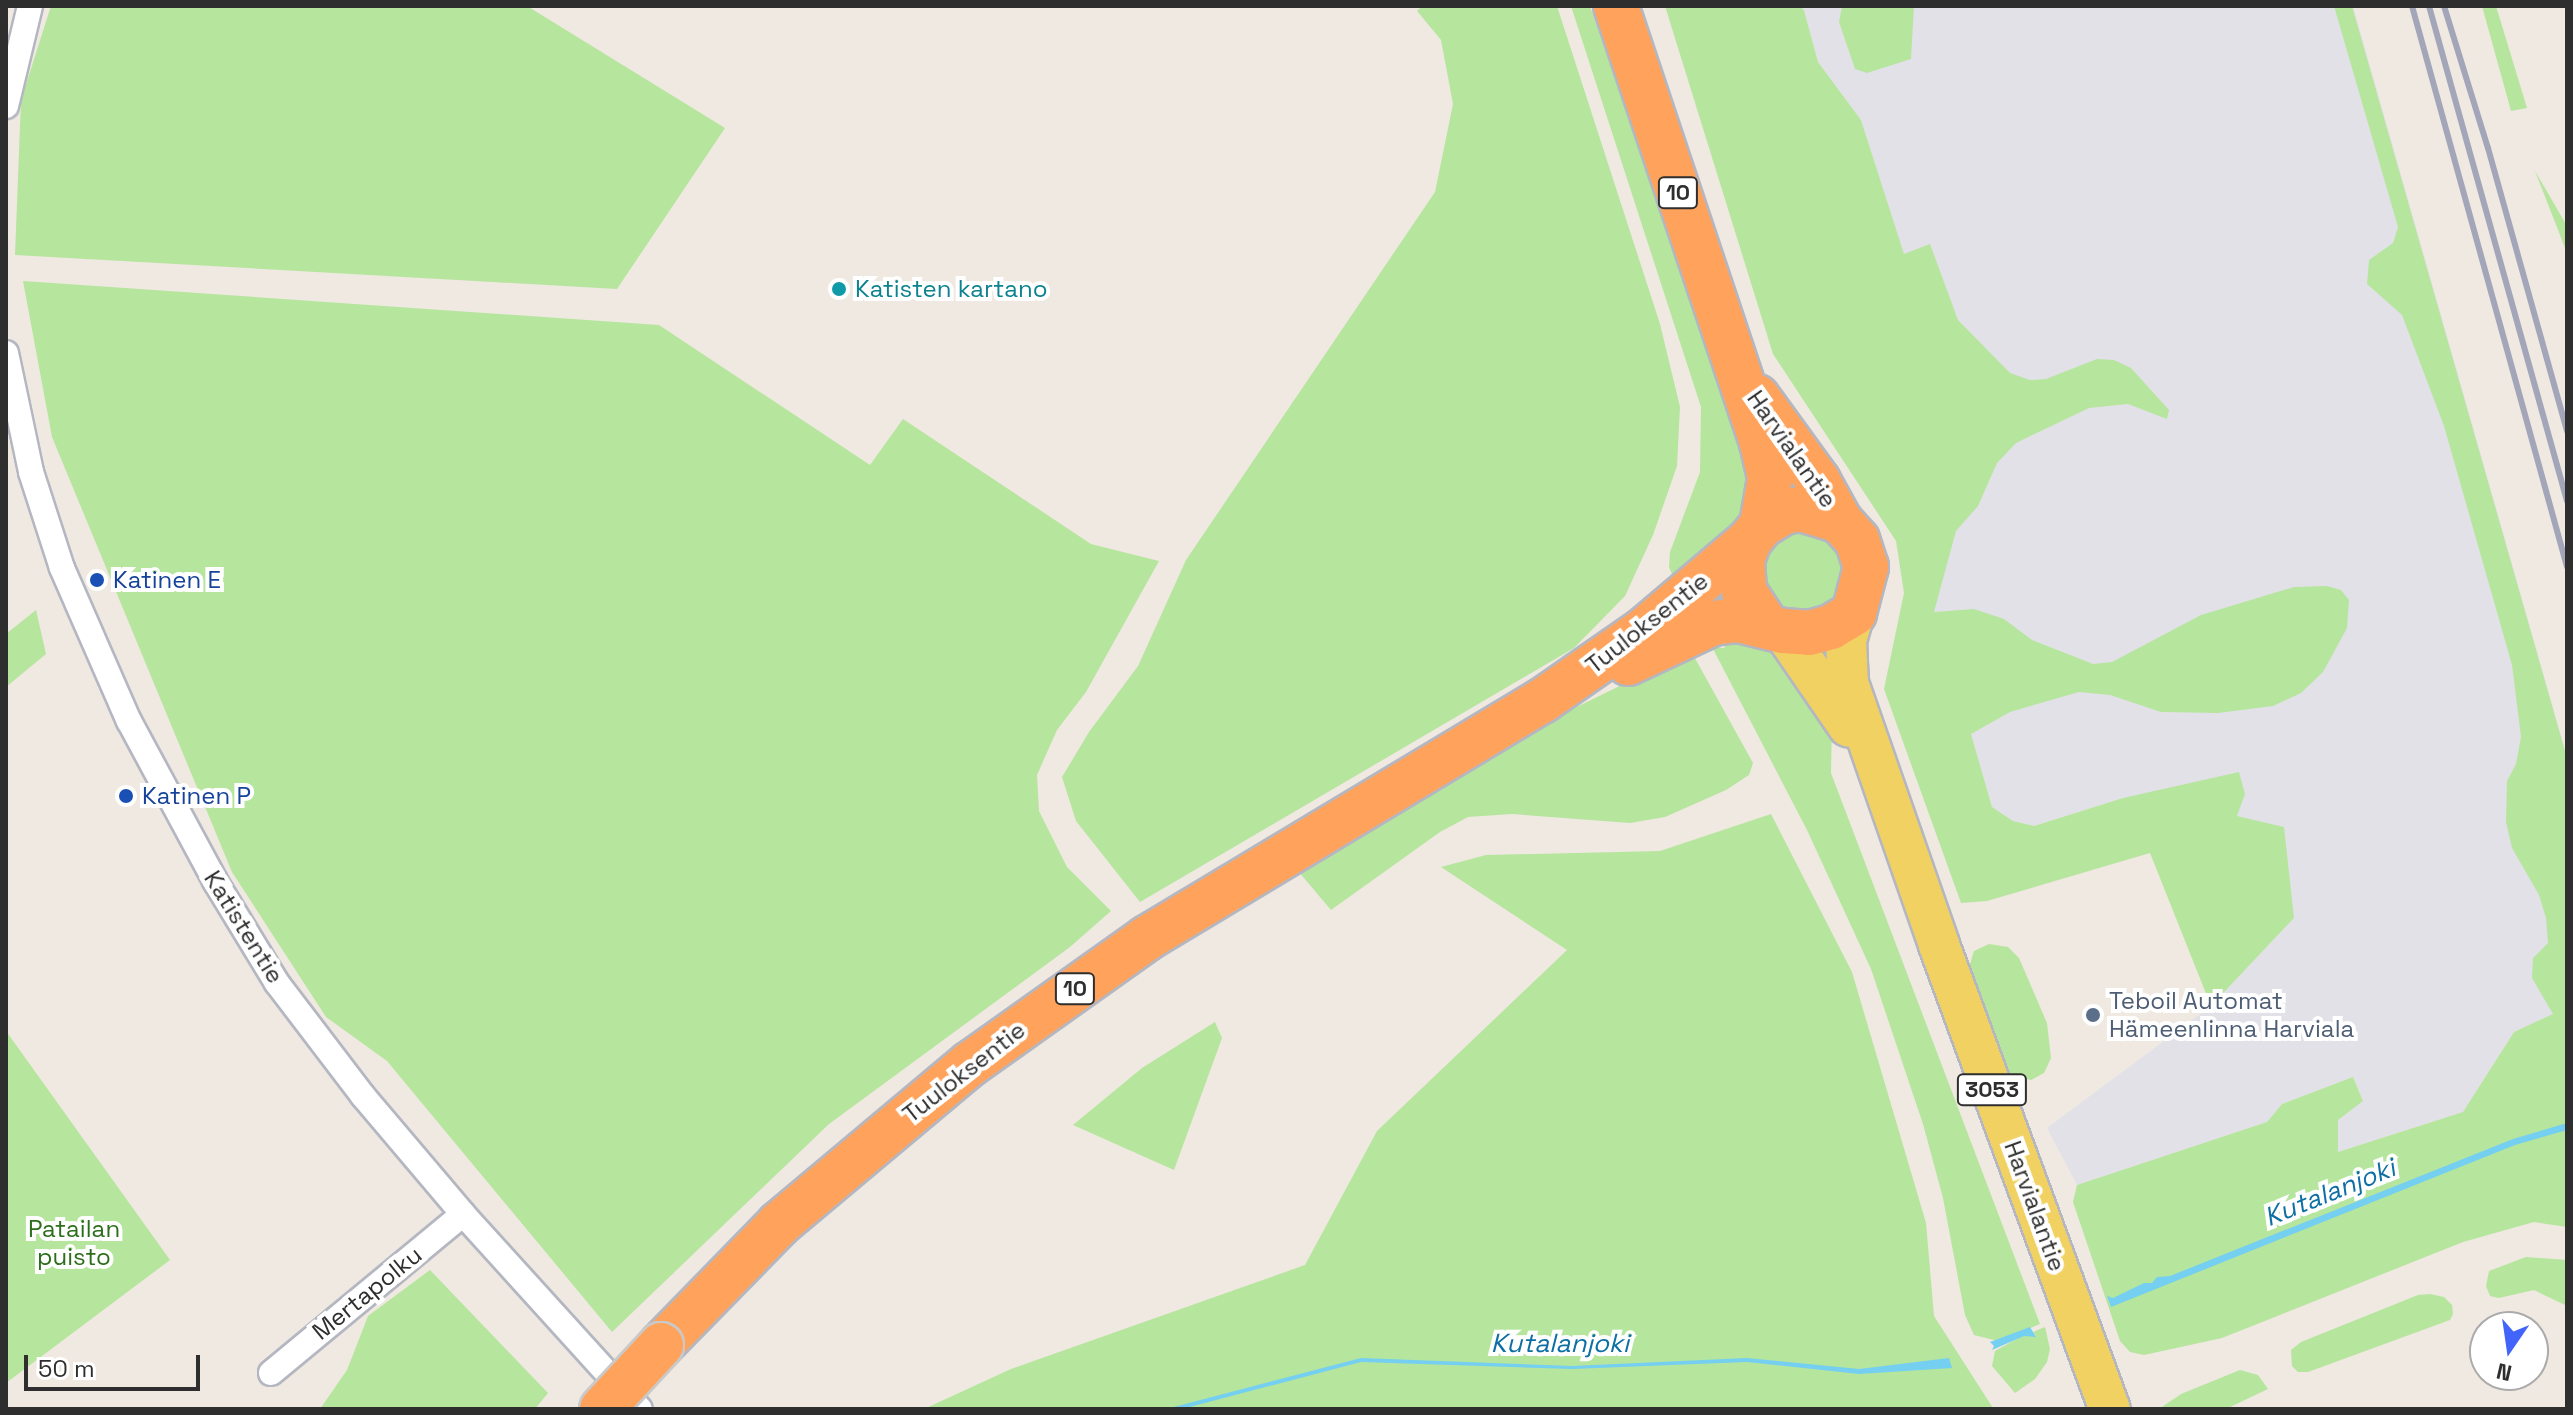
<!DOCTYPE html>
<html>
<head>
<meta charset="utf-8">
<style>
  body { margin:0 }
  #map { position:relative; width:2573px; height:1415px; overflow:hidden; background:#efe9e1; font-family:"Space Grotesk",sans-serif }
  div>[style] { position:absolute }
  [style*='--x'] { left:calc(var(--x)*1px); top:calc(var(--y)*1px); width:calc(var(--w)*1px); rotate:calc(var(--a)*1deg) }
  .industrial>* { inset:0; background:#e3e1e8 }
  .green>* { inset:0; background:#b6e59e }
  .round { border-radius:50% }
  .water>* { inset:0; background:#75cff0 }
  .roads { filter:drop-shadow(2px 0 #b4b7c1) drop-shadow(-2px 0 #b4b7c1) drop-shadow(0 2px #b4b7c1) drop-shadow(0 -2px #b4b7c1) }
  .street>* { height:24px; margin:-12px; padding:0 12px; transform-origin:12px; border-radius:12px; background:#fff }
  .primary>* { height:40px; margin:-20px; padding:0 20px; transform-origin:20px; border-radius:20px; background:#f2d163 }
  .highway>* { height:44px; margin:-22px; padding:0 22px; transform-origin:22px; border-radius:22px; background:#ffa35c }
  .rail>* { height:6px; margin:-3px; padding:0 3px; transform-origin:3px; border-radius:3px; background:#a3a6b8 }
  .bridges { filter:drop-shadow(2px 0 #c9c9c9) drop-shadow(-2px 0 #c9c9c9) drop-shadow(0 2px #c9c9c9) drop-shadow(0 -2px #c9c9c9) }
  .highway-bridge>* { height:44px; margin:-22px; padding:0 22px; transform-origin:22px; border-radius:22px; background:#ffa35c }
  .dots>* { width:22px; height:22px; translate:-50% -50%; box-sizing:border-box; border:4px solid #fff; border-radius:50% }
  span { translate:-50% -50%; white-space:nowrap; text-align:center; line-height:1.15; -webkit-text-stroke:8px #fff; paint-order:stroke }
  .shield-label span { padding:2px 6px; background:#fff; border:2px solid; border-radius:6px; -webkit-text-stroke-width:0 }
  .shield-label { font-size:22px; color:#2e2e2e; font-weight:700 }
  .culture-label { font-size:24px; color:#0d838f }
  .left { translate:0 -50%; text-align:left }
  .street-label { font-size:24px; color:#2e2e2e }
  .transit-label { font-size:24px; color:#164399 }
  .service-label { font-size:24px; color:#4e5e75 }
  .park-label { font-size:24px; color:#2c6e1b }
  .water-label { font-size:26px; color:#0d6fa3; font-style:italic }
  .frame { position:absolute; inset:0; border:8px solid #2e2e2e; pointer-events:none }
  .north { position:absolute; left:2469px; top:1311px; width:80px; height:80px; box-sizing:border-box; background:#fff; border:2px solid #ababab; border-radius:50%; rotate:193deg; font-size:22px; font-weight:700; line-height:32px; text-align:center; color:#2e2e2e }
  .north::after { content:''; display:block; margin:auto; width:28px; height:36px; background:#4264fb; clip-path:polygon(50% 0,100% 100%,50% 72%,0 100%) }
  .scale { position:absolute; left:24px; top:1355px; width:176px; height:36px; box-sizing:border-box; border:4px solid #2e2e2e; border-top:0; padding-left:10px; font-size:24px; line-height:28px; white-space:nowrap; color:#2e2e2e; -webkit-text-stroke:6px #fff; paint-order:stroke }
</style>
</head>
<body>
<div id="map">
  <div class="industrial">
    <i style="clip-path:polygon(1799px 6px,2353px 6px,2567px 757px,2567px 1008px,2514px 1032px,2463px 1112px,2338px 1152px,2338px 1120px,2363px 1101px,2353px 1077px,2282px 1104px,2267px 1122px,2077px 1185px,2047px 1128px,2211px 1006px,2294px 918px,2123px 798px,2034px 826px,2013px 821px,1992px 807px,1959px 692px,1925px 642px,1971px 466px,1861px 120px,1818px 62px,1804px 10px)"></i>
  </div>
  <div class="green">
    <i style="clip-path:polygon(51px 6px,527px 6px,725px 128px,617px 289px,15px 255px,21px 100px)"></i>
    <i style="clip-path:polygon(1422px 6px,1557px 6px,1660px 324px,1680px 407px,1677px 466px,1653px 535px,1625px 596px,1574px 648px,1140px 902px,1076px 821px,1062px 777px,1089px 732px,1138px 666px,1186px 560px,1435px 192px,1453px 104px,1441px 40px,1417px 11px)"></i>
    <i style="clip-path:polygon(1571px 6px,1590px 6px,1751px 475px,1743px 520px,1675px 582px,1669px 567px,1670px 552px,1700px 472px,1701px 407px)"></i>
    <i style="clip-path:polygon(1665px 6px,1799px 6px,1804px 10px,1818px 62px,1861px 120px,1904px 254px,1930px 244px,1958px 320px,2010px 373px,2030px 380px,2046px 379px,2097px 359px,2114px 360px,2131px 368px,2169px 410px,2167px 419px,2128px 404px,2089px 408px,2016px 443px,1997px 463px,1978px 506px,1956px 531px,1934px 612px,1974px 609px,2004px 619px,2032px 640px,2093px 664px,2112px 662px,2201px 615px,2294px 587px,2327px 586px,2341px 590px,2349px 600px,2347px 628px,2323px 672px,2301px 693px,2273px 706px,2218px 713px,2161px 712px,2110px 695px,2079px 692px,2010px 712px,1971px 734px,1992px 807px,2013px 821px,2034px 826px,2123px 798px,2239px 772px,2245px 794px,2237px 816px,2284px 827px,2294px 918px,2211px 1006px,2150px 853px,1987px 901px,1961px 903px,1884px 689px,1904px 593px,1896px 541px,1773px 354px)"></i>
    <i style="clip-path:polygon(1842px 6px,1914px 6px,1911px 59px,1867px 73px,1855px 69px,1839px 22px)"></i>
    <i style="clip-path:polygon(2334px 6px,2352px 6px,2567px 758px,2567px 1227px,2534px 1222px,2463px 1242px,2222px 1338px,2144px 1355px,2130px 1352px,2120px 1341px,2073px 1202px,2077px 1185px,2267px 1122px,2282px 1104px,2353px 1077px,2363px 1101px,2338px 1120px,2338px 1152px,2463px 1112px,2514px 1032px,2553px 1014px,2532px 978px,2533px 958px,2548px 943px,2546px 918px,2539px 895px,2512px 848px,2506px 822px,2507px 781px,2516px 764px,2521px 737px,2512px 665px,2444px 426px,2402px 315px,2367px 284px,2369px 260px,2393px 243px,2398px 227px)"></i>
    <i style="clip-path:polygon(2482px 6px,2496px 6px,2527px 108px,2511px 111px)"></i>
    <i style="clip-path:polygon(2535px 171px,2567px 226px,2567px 253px)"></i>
    <i style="clip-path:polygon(23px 281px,659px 325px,870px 465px,903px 419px,1091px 544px,1159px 561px,1086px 692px,1057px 730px,1037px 775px,1039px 811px,1067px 867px,1111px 911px,1070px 947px,829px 1124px,612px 1332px,387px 1061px,326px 1017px,232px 872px,52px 437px)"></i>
    <i class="round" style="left:1762px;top:531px;width:82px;height:82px"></i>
    <i style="clip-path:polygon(36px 610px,46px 654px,6px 687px,6px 634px)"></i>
    <i style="clip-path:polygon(1737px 637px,1770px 649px,1792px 668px,1832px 722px,1831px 773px,2040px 1324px,1998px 1341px,1974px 1335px,1965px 1315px,1943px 1198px,1923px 1124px,1871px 969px,1807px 830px,1712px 647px,1725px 648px,1722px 641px)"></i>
    <i style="clip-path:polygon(1691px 651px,1753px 763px,1749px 775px,1726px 790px,1665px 817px,1630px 823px,1512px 814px,1468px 817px,1440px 832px,1331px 910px,1298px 871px,1542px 724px)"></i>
    <i style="clip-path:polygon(1771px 814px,1852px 972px,1926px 1223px,1934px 1316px,1993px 1408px,924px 1409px,1011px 1369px,1305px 1265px,1377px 1131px,1567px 950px,1441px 867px,1486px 855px,1660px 851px)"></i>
    <i style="clip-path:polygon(1989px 944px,2008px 947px,2019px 958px,2047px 1023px,2051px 1058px,2044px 1073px,2031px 1080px,2004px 1073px,1970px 980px,1970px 964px,1974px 951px)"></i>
    <i style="clip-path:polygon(1215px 1022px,1222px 1038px,1174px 1170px,1073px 1125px,1142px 1068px)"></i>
    <i style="clip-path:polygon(6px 1031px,170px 1260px,6px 1383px)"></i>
    <i style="clip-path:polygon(2526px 1257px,2567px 1260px,2567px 1306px,2534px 1290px,2499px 1298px,2490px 1296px,2486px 1286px,2489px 1271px)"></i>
    <i style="clip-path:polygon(430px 1270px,548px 1393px,535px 1409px,320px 1409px,347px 1370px,368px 1316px)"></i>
    <i style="clip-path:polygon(2430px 1294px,2444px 1297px,2452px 1305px,2453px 1314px,2450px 1320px,2308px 1372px,2298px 1372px,2292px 1366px,2291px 1350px,2301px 1342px,2418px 1295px)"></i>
    <i style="clip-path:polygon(2045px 1327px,2050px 1349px,2047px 1362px,2035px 1379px,2015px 1393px,1992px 1366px,1995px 1351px,2024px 1335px,2036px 1336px,2033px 1332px)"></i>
    <i style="clip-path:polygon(2240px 1370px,2258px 1375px,2268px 1389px,2226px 1409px,2159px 1409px,2181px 1394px)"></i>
  </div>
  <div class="water">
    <i style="clip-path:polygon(2567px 1123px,2567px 1130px,2515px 1145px,2111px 1307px,2107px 1296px,2113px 1298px,2144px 1283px,2152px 1283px,2157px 1277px,2170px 1276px,2513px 1139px)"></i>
    <i style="clip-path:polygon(2030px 1327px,2036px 1337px,2024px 1336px,1992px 1350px,1994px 1346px,1990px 1342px)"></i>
    <i style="clip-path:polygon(1361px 1358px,1572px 1366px,1747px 1358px,1859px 1369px,1949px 1358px,1952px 1368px,1859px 1374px,1747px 1362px,1572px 1369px,1361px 1362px,1182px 1409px,1166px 1409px)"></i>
  </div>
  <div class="roads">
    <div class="street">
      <i style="--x:6;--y:106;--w:103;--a:-76.5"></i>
      <i style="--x:6;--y:353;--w:122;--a:78.1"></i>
      <i style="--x:31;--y:472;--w:101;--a:72.1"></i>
      <i style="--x:62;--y:568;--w:167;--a:66.4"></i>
      <i style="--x:129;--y:721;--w:182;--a:61.7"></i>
      <i style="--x:215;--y:881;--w:119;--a:58.7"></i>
      <i style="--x:277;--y:983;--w:142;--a:52.7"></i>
      <i style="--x:363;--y:1096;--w:155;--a:49.7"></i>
      <i style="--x:463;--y:1214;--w:263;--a:47.8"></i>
      <i style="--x:271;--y:1373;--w:249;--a:-39.6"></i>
    </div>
    <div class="primary">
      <i style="--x:1854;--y:613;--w:29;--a:106"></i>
      <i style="--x:1846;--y:641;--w:42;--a:87.3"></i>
      <i style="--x:1848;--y:683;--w:277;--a:70.8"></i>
      <i style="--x:1939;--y:945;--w:495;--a:69.8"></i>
      <i style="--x:1783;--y:631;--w:116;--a:55.5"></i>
    </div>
    <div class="highway">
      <i style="--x:1616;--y:6;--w:461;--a:71.5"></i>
      <i style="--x:1762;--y:443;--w:36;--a:77"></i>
      <i style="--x:1770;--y:478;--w:48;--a:99.7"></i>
      <i style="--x:1757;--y:397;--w:104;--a:54"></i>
      <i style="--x:1818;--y:481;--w:46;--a:61.2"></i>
      <i style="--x:1628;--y:663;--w:94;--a:-25.2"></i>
      <i style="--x:1713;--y:623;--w:25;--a:-7"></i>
      <i style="--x:1738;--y:620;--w:46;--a:13.7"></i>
      <i style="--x:1783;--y:631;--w:26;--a:4"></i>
      <i style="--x:1809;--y:633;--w:23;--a:-15"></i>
      <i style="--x:1831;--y:627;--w:27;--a:-31"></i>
      <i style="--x:1854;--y:613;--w:48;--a:-75.4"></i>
      <i style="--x:1866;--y:567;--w:28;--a:-108"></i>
      <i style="--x:1857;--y:540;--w:25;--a:-132"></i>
      <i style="--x:1840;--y:521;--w:41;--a:-162.9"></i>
      <i style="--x:1801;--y:509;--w:17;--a:170"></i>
      <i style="--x:1784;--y:512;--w:26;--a:149"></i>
      <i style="--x:1762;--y:525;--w:21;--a:129"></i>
      <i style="--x:1749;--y:541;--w:20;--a:110"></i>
      <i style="--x:1742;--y:560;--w:31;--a:86"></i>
      <i style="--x:1744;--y:591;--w:42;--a:56.7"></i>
      <i style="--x:661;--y:1345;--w:169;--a:-45.7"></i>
      <i style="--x:779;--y:1224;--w:249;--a:-40"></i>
      <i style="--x:970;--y:1064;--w:217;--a:-35.4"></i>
      <i style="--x:1147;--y:938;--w:461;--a:-31"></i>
      <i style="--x:1542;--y:701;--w:124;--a:-34.8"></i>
      <i style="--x:1644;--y:630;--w:138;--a:-40.3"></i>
    </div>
  </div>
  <div class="rail">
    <i style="--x:2412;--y:6;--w:582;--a:74.55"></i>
    <i style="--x:2429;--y:6;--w:514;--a:74.42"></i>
    <i style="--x:2444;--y:6;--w:149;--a:72.8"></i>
    <i style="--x:2488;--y:148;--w:294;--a:74.4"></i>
  </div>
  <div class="bridges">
    <div class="highway-bridge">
      <i style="--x:602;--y:1409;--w:87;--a:-47.3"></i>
    </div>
  </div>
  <div class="dots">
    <i style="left:839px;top:289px;background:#0f9aa8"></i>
    <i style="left:97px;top:580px;background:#1a4fb4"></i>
    <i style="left:126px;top:796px;background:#1a4fb4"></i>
    <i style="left:2093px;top:1015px;background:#5c6f8a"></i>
  </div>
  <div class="shield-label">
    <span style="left:1678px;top:193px">10</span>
    <span style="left:1075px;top:989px">10</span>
    <span style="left:1992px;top:1090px">3053</span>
  </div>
  <div class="culture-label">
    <span class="left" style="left:855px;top:289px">Katisten kartano</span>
  </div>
  <div class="street-label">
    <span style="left:1792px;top:449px;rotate:55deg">Harvialantie</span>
    <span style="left:1647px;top:623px;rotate:-38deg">Tuuloksentie</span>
    <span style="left:244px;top:927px;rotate:58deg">Katistentie</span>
    <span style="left:964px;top:1072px;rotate:-38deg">Tuuloksentie</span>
    <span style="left:2035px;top:1206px;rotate:70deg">Harvialantie</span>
    <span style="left:367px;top:1293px;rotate:-39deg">Mertapolku</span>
  </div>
  <div class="transit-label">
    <span class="left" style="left:113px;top:580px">Katinen E</span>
    <span class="left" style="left:142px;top:796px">Katinen P</span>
  </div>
  <div class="service-label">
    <span class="left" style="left:2109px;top:1015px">Teboil Automat<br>Hämeenlinna Harviala</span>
  </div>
  <div class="park-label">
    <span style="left:74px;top:1243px">Patailan<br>puisto</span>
  </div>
  <div class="water-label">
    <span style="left:2330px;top:1193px;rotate:-22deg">Kutalanjoki</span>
    <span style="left:1560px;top:1344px">Kutalanjoki</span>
  </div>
  <div class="frame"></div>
  <div class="north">N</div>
  <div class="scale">50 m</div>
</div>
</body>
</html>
